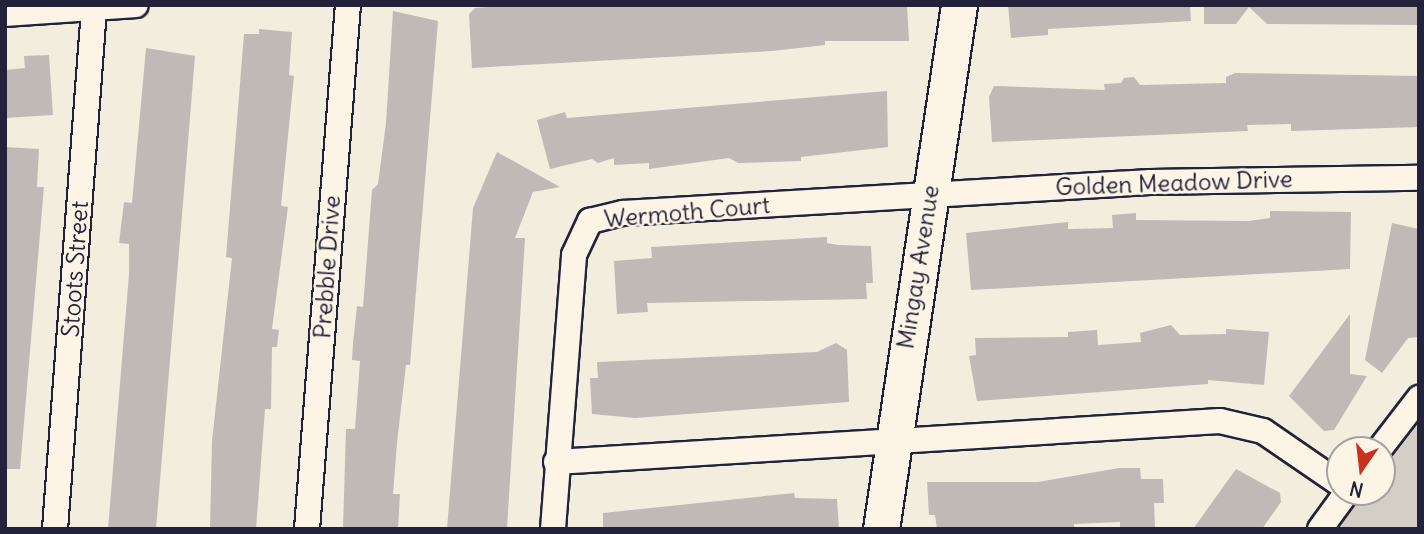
<!DOCTYPE html>
<html>
<head>
<meta charset="utf-8">
<style>
  body { margin:0 }
  #map { position:relative; width:1424px; height:534px; overflow:hidden; background:#f3edde; font-family:Delius,sans-serif }
  div>[style] { position:absolute }
  [style*='--x'] { left:calc(var(--x)*1px); top:calc(var(--y)*1px); width:calc(var(--w)*1px); rotate:calc(var(--a)*1deg) }
  .green>* { inset:0; background:#d4cfc6 }
  .building>* { inset:0; background:#bfbab6 }
  .roads { filter:drop-shadow(2px 0 #22223b) drop-shadow(-2px 0 #22223b) drop-shadow(0 2px #22223b) drop-shadow(0 -2px #22223b) }
  .street>* { height:24px; margin:-12px; padding:0 12px; transform-origin:12px; border-radius:12px; background:#fcf5e5 }
  .secondary>* { height:35px; margin:-17.5px; padding:0 17.5px; transform-origin:17.5px; border-radius:17.5px; background:#fcf5e5 }
  span { translate:-50% -50%; white-space:nowrap; text-align:center; line-height:1.15; -webkit-text-stroke:5px #fcf5e5; paint-order:stroke }
  .street-label { font-size:24px; color:#22223b }
  .frame { position:absolute; inset:0; border:7px solid #22223b; pointer-events:none }
  .north { position:absolute; left:1326px; top:436px; width:70px; height:70px; box-sizing:border-box; background:#fcf5e5; border:2px solid #a5a1a1; border-radius:50%; rotate:194deg; font-size:19px; font-weight:700; line-height:28px; text-align:center; color:#22223b }
  .north::after { content:''; display:block; margin:auto; width:24px; height:32px; background:#c8321e; clip-path:polygon(50% 0,100% 100%,50% 72%,0 100%) }
</style>
</head>
<body>
<div id="map">
  <div class="green">
    <i style="clip-path:polygon(1419px 423px,1419px 529px,1338px 529px,1366px 492px,1382px 492px,1382px 471px)"></i>
  </div>
  <div class="building">
    <i style="clip-path:polygon(516px 5px,907px 5px,909px 41px,825px 41px,825px 45px,772px 51px,472px 68px,469px 14px,475px 8px)"></i>
    <i style="clip-path:polygon(1008px 5px,1190px 5px,1191px 21px,1048px 29px,1048px 35px,1011px 38px)"></i>
    <i style="clip-path:polygon(1204px 5px,1419px 5px,1419px 25px,1267px 24px,1249px 7px,1236px 24px,1204px 24px)"></i>
    <i style="clip-path:polygon(393px 11px,438px 21px,410px 365px,406px 365px,397px 443px,393px 494px,400px 494px,398px 529px,343px 529px,346px 429px,355px 429px,360px 361px,352px 360px,353px 343px,357px 306px,363px 307px,372px 190px,378px 184px,386px 123px)"></i>
    <i style="clip-path:polygon(259px 29px,292px 32px,289px 75px,294px 76px,281px 206px,288px 207px,272px 329px,279px 330px,277px 347px,272px 347px,271px 409px,265px 409px,256px 529px,210px 529px,212px 441px,232px 258px,226px 257px,244px 34px,259px 34px)"></i>
    <i style="clip-path:polygon(146px 48px,195px 56px,184px 191px,156px 529px,108px 529px,129px 274px,129px 244px,119px 243px,124px 202px,132px 203px)"></i>
    <i style="clip-path:polygon(49px 55px,53px 115px,5px 118px,5px 70px,25px 68px,24px 56px)"></i>
    <i style="clip-path:polygon(1235px 73px,1419px 76px,1419px 127px,1291px 131px,1291px 124px,1247px 125px,1248px 131px,992px 142px,989px 97px,994px 86px,1105px 90px,1104px 84px,1121px 83px,1124px 78px,1134px 77px,1140px 85px,1226px 83px,1226px 77px)"></i>
    <i style="clip-path:polygon(887px 91px,888px 147px,801px 157px,801px 161px,738px 163px,729px 158px,649px 169px,649px 163px,614px 165px,614px 158px,598px 163px,592px 159px,550px 169px,537px 120px,565px 112px,567px 118px)"></i>
    <i style="clip-path:polygon(5px 147px,39px 149px,37px 187px,44px 187px,20px 469px,5px 469px)"></i>
    <i style="clip-path:polygon(497px 152px,560px 187px,533px 192px,515px 238px,525px 238px,507px 529px,447px 529px,473px 208px)"></i>
    <i style="clip-path:polygon(1270px 211px,1351px 212px,1350px 269px,971px 290px,966px 233px,1068px 222px,1068px 229px,1113px 228px,1112px 215px,1136px 213px,1136px 220px,1249px 221px,1270px 218px)"></i>
    <i style="clip-path:polygon(1392px 223px,1419px 229px,1419px 337px,1408px 338px,1382px 373px,1365px 360px)"></i>
    <i style="clip-path:polygon(827px 237px,827px 243px,838px 245px,871px 246px,873px 283px,866px 283px,867px 299px,647px 303px,648px 312px,617px 314px,614px 261px,652px 258px,651px 247px)"></i>
    <i style="clip-path:polygon(1350px 314px,1350px 374px,1367px 376px,1334px 430px,1324px 431px,1289px 396px)"></i>
    <i style="clip-path:polygon(1171px 325px,1180px 335px,1226px 334px,1226px 329px,1269px 332px,1264px 385px,1208px 380px,1208px 384px,977px 401px,969px 356px,976px 355px,975px 338px,1068px 337px,1068px 332px,1097px 330px,1098px 345px,1141px 342px,1140px 333px)"></i>
    <i style="clip-path:polygon(836px 343px,847px 350px,849px 402px,635px 418px,592px 414px,590px 378px,598px 378px,597px 362px,817px 352px)"></i>
    <i style="clip-path:polygon(1119px 468px,1140px 468px,1141px 479px,1163px 479px,1164px 503px,1154px 503px,1155px 528px,1120px 529px,1120px 522px,1074px 524px,1074px 529px,937px 529px,935px 515px,929px 515px,927px 482px,1038px 482px)"></i>
    <i style="clip-path:polygon(1236px 469px,1280px 493px,1281px 502px,1262px 529px,1193px 529px)"></i>
    <i style="clip-path:polygon(794px 493px,795px 498px,837px 499px,839px 529px,603px 529px,603px 513px)"></i>
  </div>
  <div class="roads">
    <div class="street">
      <i style="--x:5;--y:14;--w:131;--a:-3.9"></i>
      <i style="--x:1379;--y:450;--w:66;--a:-52.4"></i>
      <i style="--x:556;--y:462;--w:665;--a:-3.53"></i>
      <i style="--x:1220;--y:421;--w:44;--a:13.1"></i>
      <i style="--x:1263;--y:431;--w:93;--a:34.5"></i>
      <i style="--x:55;--y:529;--w:521;--a:-85.71"></i>
      <i style="--x:307;--y:529;--w:526;--a:-85.53"></i>
      <i style="--x:553;--y:529;--w:275;--a:-85.6"></i>
      <i style="--x:574;--y:255;--w:38;--a:-65"></i>
      <i style="--x:590;--y:221;--w:34;--a:-14"></i>
      <i style="--x:623;--y:213;--w:528;--a:-3.37"></i>
      <i style="--x:1150;--y:182;--w:269;--a:-0.9"></i>
      <i style="--x:1320;--y:529;--w:46;--a:-53.9"></i>
    </div>
    <div class="secondary">
      <i style="--x:881;--y:529;--w:530;--a:-81.53"></i>
    </div>
  </div>
  <div class="street-label">
    <span style="left:1174px;top:183px;rotate:-2deg">Golden Meadow Drive</span>
    <span style="left:687px;top:212px;rotate:-5deg">Wermoth Court</span>
    <span style="left:327px;top:267px;rotate:-86deg">Prebble Drive</span>
    <span style="left:918px;top:267px;rotate:-81deg">Mingay Avenue</span>
    <span style="left:75px;top:269px;rotate:-86deg">Stoots Street</span>
  </div>
  <div class="frame"></div>
  <div class="north">N</div>
</div>
</body>
</html>
